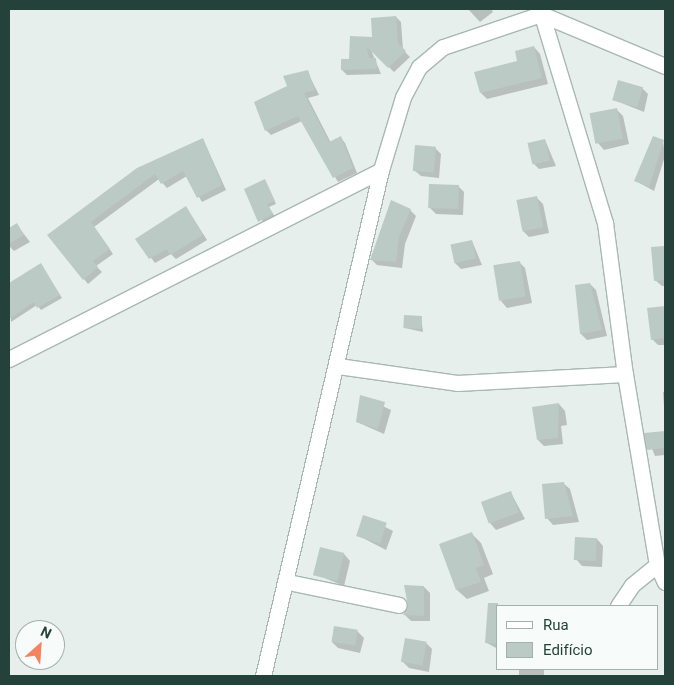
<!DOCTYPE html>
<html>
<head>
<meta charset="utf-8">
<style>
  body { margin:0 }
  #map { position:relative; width:674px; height:685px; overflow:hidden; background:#e6efeb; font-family:Roboto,sans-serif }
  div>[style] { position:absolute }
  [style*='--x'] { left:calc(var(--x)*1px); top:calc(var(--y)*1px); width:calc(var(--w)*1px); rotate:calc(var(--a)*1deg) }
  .shadow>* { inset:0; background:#0003; transform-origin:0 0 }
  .building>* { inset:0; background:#bbcac4; transform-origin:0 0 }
  .roads { filter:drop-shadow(1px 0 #a8b8b2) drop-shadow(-1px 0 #a8b8b2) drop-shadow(0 1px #a8b8b2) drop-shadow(0 -1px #a8b8b2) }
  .minor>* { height:15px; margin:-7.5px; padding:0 7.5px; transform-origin:7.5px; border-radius:7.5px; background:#fff }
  span { translate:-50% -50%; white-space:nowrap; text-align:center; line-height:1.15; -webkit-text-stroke:4px #f7fbf9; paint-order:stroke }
  .frame { position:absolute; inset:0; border:10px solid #24423a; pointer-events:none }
  .legend { position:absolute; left:496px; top:605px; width:162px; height:65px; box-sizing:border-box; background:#f7fbf9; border:1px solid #a3b1ad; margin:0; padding:6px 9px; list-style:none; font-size:15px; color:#24423a }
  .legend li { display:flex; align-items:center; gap:10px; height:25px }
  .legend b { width:25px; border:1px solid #a3b1ad }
  .north { position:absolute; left:15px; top:620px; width:50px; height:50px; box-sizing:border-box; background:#f7fbf9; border:1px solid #a3b1ad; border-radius:50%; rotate:26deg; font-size:14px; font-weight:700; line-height:20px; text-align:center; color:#24423a }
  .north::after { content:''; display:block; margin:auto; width:18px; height:22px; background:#f4845f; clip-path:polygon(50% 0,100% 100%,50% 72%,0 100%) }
</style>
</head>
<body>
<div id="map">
  <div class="shadow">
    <i style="clip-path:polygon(468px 9px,491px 9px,493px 12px,480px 22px)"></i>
    <i style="clip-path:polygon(396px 17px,401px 22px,403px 50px,410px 57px,394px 72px,371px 50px,381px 74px,347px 75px,342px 70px,351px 60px)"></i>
    <i style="clip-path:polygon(534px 47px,540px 54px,548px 84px,487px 99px,481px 93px)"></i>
    <i style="clip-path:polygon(307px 71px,319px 95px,308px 98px,331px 143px,341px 138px,345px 143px,357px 173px,338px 182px,302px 121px,271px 135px,266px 130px,289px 87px)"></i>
    <i style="clip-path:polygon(642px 88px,648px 94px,644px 112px,614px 100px)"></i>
    <i style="clip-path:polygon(616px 109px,623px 116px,629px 144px,604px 150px,598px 143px)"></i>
    <i style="clip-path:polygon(203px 139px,226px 190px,202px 202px,187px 176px,167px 188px,159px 179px,94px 227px,113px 254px,96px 266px,102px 272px,88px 284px,49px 235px)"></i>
    <i style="clip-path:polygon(545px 140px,556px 166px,539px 169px,533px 163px)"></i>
    <i style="clip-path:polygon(663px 141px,665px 156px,654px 191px,636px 181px)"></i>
    <i style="clip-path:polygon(435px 148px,441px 154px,439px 178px,421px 176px,414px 170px)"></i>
    <i style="clip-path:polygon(265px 181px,276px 204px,269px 207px,275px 217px,262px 224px)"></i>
    <i style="clip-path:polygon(458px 186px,464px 192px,463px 215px,436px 214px,430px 208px)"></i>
    <i style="clip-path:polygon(537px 198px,543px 204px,549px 233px,529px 237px,523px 231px)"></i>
    <i style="clip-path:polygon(186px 207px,207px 240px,176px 259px,171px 254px,155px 263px,137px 239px)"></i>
    <i style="clip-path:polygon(410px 210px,416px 216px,405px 244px,402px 268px,377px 265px,371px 259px)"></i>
    <i style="clip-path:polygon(17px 225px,30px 242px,14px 251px,9px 246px,9px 230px)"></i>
    <i style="clip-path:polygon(472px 241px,482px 265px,461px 269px,455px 263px)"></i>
    <i style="clip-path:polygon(665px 247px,665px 286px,662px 286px,655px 280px,652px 248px)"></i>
    <i style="clip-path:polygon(519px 262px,525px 268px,532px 303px,507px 308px,501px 301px)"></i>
    <i style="clip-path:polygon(41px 265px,62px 298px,41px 310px,37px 305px,11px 322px,9px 285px)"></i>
    <i style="clip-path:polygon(590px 284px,596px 290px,607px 336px,587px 340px,581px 334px)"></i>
    <i style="clip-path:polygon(665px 308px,665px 345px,658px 345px,652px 339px,648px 309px)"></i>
    <i style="clip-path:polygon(421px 317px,423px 332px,405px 328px)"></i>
    <i style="clip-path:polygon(663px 392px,665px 392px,665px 422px)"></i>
    <i style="clip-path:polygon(361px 396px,391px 410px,384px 434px,357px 422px)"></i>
    <i style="clip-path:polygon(559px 404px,565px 411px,567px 425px,561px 426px,563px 444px,544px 446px,538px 440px)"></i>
    <i style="clip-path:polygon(665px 432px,665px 455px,655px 456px,646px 434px)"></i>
    <i style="clip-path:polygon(563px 483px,570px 489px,579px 522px,553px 525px,547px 518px)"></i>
    <i style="clip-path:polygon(511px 493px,525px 519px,496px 530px,490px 523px)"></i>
    <i style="clip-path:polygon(364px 516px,393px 531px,386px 550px,357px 535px)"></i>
    <i style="clip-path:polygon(472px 534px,481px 543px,493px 574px,484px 578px,489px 591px,467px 599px,457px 590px)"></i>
    <i style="clip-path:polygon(597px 539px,603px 546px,602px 567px,582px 566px,576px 559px)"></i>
    <i style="clip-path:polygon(344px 554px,350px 561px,344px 586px,315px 574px)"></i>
    <i style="clip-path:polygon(424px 587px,430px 593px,430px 621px,411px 621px,405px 615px)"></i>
    <i style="clip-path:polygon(498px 615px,498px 649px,487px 643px)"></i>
    <i style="clip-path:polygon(357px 631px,364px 638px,360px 653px,338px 648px,332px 642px)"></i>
    <i style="clip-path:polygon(426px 643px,432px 649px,429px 672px,409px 668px,403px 662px)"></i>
    <i style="left:519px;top:669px;width:25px;height:7px"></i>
  </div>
  <div class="building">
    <i style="clip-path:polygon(396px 16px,398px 43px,406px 51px,388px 68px,367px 47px,369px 58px,376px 58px,377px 69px,341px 70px,341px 59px,349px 59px,350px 36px,372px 37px,371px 18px)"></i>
    <i style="clip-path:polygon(534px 46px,542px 78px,480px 93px,474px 72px,517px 61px,515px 51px)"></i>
    <i style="clip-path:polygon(308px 70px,315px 90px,304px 93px,329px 142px,341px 136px,353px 168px,333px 178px,298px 116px,265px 131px,254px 102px,287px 86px,283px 76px)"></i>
    <i style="left:618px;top:80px;width:26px;height:21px;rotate:16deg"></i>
    <i style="left:617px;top:108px;width:31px;height:28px;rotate:79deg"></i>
    <i style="clip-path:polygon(653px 136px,664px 140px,649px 187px,634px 181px)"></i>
    <i style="clip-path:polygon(203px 138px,222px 185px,197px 198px,183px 171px,161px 184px,155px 174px,91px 222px,110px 249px,93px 261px,98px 267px,83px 280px,47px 235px,137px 168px)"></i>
    <i style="left:545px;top:139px;width:22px;height:18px;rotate:77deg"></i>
    <i style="left:415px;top:145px;width:21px;height:26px;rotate:5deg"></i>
    <i style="clip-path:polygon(265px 179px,275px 201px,267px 204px,273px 214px,258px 222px,244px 189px)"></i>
    <i style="left:429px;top:184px;width:30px;height:24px;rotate:2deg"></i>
    <i style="left:537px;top:196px;width:32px;height:21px;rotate:79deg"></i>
    <i style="clip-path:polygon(391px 200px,411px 209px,399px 237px,396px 262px,370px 260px)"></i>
    <i style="clip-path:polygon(186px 206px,203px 235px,170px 255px,167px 249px,149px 259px,135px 239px)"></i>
    <i style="clip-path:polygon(17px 223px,24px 235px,9px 244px,9px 228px)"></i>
    <i style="left:472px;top:240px;width:19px;height:22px;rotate:78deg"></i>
    <i style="clip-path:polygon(665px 246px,665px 280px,654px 281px,651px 247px)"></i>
    <i style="left:520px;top:261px;width:36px;height:27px;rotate:81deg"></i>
    <i style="clip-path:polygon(41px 263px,60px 295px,37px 308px,34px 302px,9px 319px,9px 283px)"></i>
    <i style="clip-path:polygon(590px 283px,602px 330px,580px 334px,575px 285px)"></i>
    <i style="clip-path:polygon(665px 306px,665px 338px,651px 340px,647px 308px)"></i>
    <i style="left:404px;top:315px;width:18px;height:13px;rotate:3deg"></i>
    <i style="clip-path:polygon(360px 395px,385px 402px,378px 429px,356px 422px)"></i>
    <i style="clip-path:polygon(559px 403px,558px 438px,537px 440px,532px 407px)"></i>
    <i style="clip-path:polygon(665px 431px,665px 448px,647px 450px,644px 433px)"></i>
    <i style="clip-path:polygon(564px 482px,573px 516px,545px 519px,542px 484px)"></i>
    <i style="left:511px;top:491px;width:23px;height:32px;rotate:70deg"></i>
    <i style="left:363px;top:515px;width:25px;height:22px;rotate:18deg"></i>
    <i style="clip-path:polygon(472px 532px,484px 565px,476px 568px,481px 582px,456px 590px,439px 544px)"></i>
    <i style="left:575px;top:537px;width:22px;height:23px;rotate:3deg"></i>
    <i style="left:320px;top:547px;width:25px;height:29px;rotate:14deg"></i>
    <i style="clip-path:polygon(404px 585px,424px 586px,424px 616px,403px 615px,408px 606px)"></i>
    <i style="clip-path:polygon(488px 603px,498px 603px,498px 644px,485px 643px)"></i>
    <i style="left:334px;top:626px;width:24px;height:16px;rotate:9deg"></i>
    <i style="left:405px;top:638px;width:22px;height:24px;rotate:10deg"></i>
  </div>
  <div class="roads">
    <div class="minor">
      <i style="--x:540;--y:9;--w:224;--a:73.1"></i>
      <i style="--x:605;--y:223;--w:152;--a:82.5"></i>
      <i style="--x:625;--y:374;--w:194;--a:80.5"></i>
      <i style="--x:657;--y:565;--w:19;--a:65"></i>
      <i style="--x:9;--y:359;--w:417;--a:-26.9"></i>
      <i style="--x:338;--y:366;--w:120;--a:8.1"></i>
      <i style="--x:457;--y:383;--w:168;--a:-3.1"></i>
      <i style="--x:288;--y:582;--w:113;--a:11.7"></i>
      <i style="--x:618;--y:606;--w:25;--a:-56"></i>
      <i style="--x:632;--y:585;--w:32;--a:-39"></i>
      <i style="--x:263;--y:676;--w:520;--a:-76.87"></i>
      <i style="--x:381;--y:170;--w:76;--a:-73.2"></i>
      <i style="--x:403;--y:97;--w:34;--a:-62"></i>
      <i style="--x:419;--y:67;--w:31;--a:-40"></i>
      <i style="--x:443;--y:47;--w:103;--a:-18.6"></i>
      <i style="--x:541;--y:14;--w:134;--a:22.8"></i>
    </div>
  </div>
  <div class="frame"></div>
  <ul class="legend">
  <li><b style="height:6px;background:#fff"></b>Rua</li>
  <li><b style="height:14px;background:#bbcac4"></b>Edifício</li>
  </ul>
  <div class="north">N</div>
</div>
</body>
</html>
